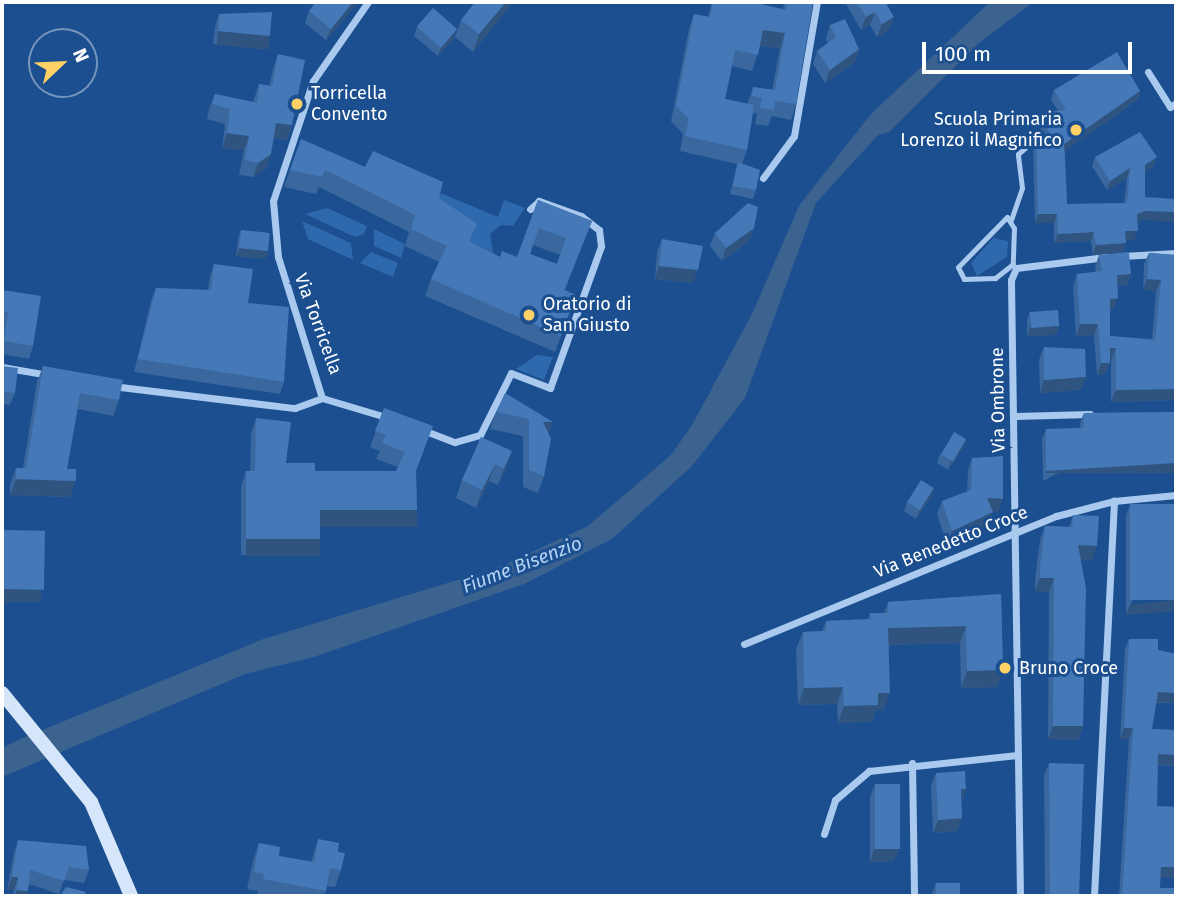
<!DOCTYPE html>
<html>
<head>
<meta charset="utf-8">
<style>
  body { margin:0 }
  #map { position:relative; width:1178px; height:898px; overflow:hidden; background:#1b4f8f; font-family:"Fira Sans",sans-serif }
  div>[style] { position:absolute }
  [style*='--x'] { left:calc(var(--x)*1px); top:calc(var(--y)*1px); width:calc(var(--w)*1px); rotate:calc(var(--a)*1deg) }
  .green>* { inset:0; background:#2e69ad }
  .water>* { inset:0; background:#3c6290 }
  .lane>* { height:5px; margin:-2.5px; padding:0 2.5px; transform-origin:2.5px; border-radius:2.5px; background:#a9c9ee }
  .street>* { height:7px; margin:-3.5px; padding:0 3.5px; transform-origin:3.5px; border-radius:3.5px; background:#a9c9ee }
  .secondary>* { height:14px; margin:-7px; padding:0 7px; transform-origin:7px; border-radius:7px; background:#d6e6fa }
  .wall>* { inset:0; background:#3a679d }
  .shaded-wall>* { inset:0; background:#305480; transform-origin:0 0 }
  .building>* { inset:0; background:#4478b7; transform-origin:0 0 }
  .dots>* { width:19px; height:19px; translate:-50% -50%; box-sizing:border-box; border:4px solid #1b4f8f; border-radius:50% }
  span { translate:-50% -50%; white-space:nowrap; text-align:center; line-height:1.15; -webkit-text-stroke:6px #1b4f8f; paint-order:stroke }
  .poi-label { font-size:18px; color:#fff }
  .left { translate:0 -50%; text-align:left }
  .right { translate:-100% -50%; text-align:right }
  .street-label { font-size:18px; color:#fff }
  .water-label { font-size:19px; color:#b5d3f5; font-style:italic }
  .frame { position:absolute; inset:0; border:4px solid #fff; pointer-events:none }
  .north { position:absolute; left:28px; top:28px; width:70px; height:70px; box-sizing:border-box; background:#1b4f8f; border:2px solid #7695bc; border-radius:50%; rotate:67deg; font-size:19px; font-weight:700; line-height:28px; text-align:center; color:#fff }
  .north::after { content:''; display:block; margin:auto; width:24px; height:32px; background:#ffd166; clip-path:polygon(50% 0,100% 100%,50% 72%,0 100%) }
  .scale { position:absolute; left:922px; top:42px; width:210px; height:32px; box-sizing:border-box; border:4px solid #fff; border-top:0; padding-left:9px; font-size:21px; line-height:24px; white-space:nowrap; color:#fff; -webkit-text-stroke:5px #1b4f8f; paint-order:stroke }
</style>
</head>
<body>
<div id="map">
  <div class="green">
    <i style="clip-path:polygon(441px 193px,498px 217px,504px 200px,525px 208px,513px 226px,501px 225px,490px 234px,493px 252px,484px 269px,437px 199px)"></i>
    <i style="clip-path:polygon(327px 208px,367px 226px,364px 234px,355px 237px,305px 214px)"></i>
    <i style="clip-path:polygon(302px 221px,351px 243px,353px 260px,308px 239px)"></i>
    <i style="clip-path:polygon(374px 229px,405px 244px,401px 258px,374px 246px)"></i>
    <i style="clip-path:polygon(993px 238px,1008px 241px,1007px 257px,977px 276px,971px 263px)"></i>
    <i style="clip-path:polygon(371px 252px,398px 263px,393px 277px,360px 263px)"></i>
    <i style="clip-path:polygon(537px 355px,553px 357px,544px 380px,516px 369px)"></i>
  </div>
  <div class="water">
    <i style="clip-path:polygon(990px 2px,1033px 2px,979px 43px,889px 132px,878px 135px,816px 203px,745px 398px,692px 466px,612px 539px,524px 584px,314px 657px,245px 674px,2px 777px,2px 748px,23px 738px,263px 639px,497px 568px,588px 526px,671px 455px,692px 425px,752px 314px,799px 206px,819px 180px,871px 114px)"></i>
  </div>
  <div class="lane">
    <i style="--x:1007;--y:217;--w:13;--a:58"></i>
    <i style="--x:1014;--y:228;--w:36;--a:92"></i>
    <i style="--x:1013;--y:264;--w:23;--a:142"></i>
    <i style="--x:995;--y:278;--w:31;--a:178"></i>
    <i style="--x:964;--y:279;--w:13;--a:-117"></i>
    <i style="--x:958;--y:267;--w:70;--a:-45.6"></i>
    <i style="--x:1011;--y:220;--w:34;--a:-71"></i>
    <i style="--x:1022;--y:188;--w:34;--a:-97"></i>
    <i style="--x:1018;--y:154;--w:9;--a:-41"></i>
  </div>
  <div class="street">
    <i style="--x:1148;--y:72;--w:41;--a:57.8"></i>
    <i style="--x:1170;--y:107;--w:7;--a:-34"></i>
    <i style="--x:763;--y:178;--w:52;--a:-53.6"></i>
    <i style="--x:794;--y:136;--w:136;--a:-80.3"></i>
    <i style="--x:1122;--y:256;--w:54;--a:-3.2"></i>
    <i style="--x:2;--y:367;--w:48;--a:9.7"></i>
    <i style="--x:112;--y:386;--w:184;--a:6.9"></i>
    <i style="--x:295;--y:408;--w:29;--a:-20"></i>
    <i style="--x:322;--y:398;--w:148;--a:-107.3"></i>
    <i style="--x:278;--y:257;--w:56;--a:-95.1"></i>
    <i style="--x:273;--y:201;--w:126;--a:-71.6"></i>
    <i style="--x:313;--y:81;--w:96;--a:-55.2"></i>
    <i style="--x:322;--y:398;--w:70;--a:16.6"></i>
    <i style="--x:1014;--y:416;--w:76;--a:-1.5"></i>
    <i style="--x:423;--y:430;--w:34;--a:21"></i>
    <i style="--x:455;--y:442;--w:26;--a:-16"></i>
    <i style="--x:480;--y:435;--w:69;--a:-63.4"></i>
    <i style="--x:511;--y:373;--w:42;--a:21"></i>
    <i style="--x:550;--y:388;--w:151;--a:-70.2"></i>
    <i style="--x:601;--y:246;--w:16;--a:-97"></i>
    <i style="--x:599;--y:230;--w:23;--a:-142"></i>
    <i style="--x:581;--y:216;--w:45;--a:-160.3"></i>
    <i style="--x:539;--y:201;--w:12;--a:138"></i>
    <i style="--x:744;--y:644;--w:337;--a:-22.3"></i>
    <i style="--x:1056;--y:516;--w:60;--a:-14.5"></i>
    <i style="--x:1114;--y:501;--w:62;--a:-5.5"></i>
    <i style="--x:912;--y:763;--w:133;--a:89.1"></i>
    <i style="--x:824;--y:834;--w:36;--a:-72"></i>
    <i style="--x:835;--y:800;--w:45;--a:-40.5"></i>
    <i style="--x:869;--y:771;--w:149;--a:-6.2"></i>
    <i style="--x:1020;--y:896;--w:616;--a:-90.84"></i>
    <i style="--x:1011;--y:280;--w:13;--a:-67"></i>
    <i style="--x:1016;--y:268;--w:91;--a:-7"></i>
    <i style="--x:1094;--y:896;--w:396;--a:-87.1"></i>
  </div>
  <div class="secondary">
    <i style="--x:2;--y:693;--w:141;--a:50.8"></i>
    <i style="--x:91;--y:802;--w:102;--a:66.9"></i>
  </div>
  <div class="wall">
    <i style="clip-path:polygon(358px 2px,326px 40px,305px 23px,309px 11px)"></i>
    <i style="clip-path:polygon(513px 2px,473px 52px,455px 37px,461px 20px)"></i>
    <i style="clip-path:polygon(evenodd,712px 2px,764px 2px,764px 5px,783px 9px,784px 2px,813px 2px,796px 104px,791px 120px,772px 116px,768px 126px,755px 124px,757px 114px,753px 113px,747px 150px,742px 164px,756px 190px,753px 199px,730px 194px,737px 164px,680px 151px,683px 134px,671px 121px,689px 29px,694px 14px,708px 17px,712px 2px,760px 46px,780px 48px,772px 90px,753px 87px,747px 104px,725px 99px,732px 66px,752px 71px,760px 46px)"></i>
    <i style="clip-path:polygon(846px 2px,893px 2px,887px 5px,889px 30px,877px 37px,870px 25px,861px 30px,846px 4px)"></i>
    <i style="clip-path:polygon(219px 14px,265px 49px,213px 44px,215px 27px)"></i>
    <i style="clip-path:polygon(830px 25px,859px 49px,855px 62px,825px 83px,813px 64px,817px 51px,828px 43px,826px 38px)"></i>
    <i style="clip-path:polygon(417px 27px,457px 29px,454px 38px,438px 56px,414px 36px)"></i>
    <i style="clip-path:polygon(278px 54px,292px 125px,287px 140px,274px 138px,266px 169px,253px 177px,239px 175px,244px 150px,222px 148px,225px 124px,207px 119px,209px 109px,215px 94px,253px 102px,259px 84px,269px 86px,273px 69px)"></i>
    <i style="clip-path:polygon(1054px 90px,1140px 91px,1137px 100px,1065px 151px,1067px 204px,1124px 203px,1127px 178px,1107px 190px,1092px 166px,1095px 157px,1153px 167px,1145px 172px,1142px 220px,1137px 222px,1134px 240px,1126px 240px,1123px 252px,1093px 255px,1091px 241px,1054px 243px,1054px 223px,1035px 223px,1033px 143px,1036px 134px,1042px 134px,1037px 122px,1041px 113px,1058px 111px,1051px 99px)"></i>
    <i style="clip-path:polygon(evenodd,301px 139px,365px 167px,439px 198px,471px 242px,500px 257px,517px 257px,538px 200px,592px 221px,565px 290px,576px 295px,555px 352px,425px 296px,431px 279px,439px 262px,405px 246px,409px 232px,319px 187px,316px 194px,284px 187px,301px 139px,533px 245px,560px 255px,557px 264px,530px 254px,533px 245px)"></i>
    <i style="clip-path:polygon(754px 228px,749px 241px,722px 261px,710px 246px,715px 233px)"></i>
    <i style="clip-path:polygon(241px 230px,268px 251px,265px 259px,236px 256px,238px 239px)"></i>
    <i style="clip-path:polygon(662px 239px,693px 283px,655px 279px,657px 252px)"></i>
    <i style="clip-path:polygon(1149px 253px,1176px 255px,1176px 400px,1111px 402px,1111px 360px,1110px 359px,1110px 363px,1105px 374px,1097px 375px,1094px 335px,1076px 336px,1073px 286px,1077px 274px,1096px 272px,1095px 267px,1099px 255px,1131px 274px,1127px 285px,1117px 286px,1118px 298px,1113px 309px,1110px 310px,1110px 336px,1152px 339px,1156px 291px,1143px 290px,1144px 264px)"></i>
    <i style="clip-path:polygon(214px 264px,248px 303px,284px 382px,280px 394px,134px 372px,151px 301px,156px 288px,208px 290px,210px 276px)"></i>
    <i style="clip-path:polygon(2px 290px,33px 346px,29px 359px,2px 354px,2px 338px,4px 325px,2px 325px)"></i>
    <i style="clip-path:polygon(1030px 311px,1056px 335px,1027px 336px,1027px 320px)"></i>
    <i style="clip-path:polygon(1044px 347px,1081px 390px,1040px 393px,1039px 360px)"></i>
    <i style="clip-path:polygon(2px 366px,15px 393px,10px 405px,2px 404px)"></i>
    <i style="clip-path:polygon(43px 366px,119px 400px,113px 416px,78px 409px,67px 469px,70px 497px,10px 495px,10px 484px,16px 468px,23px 468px,37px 382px)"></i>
    <i style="clip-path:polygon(384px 408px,416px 472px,417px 510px,411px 526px,320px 526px,320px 539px,314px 555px,241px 555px,241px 487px,246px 471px,250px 471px,251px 434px,256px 418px,286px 463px,315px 471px,396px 471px,398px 467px,376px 459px,380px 451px,370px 447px)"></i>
    <i style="clip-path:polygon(496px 412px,553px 422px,548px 434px,544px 476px,538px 493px,523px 487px,523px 436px,490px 429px)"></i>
    <i style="clip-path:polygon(1176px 412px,1043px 481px,1042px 439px,1046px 429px,1080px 428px,1080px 423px,1084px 413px)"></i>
    <i style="clip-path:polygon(481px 437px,506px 468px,498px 485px,489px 481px,476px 508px,456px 498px,462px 480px)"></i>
    <i style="clip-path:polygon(966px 439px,963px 448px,948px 470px,937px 463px,940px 454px)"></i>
    <i style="clip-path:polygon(972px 458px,998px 512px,993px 511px,989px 525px,947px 544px,937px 514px,942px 501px,967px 492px,968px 471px)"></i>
    <i style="clip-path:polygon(934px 488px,931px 497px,916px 519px,904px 511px,907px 502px)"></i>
    <i style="clip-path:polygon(1176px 504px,1126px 615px,1126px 515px,1130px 505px)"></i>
    <i style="clip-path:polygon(1073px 515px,1092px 560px,1081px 559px,1083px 726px,1078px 740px,1048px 739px,1049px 592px,1035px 591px,1035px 580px,1040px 540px,1045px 526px,1069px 527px)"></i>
    <i style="clip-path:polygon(1001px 594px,1003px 670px,997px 687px,961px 688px,960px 643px,889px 645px,884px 710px,876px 710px,872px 722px,838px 723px,837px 704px,798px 705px,796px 649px,803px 632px,822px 631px,826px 621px,868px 619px,870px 613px,884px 613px,888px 602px)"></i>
    <i style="clip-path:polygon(1129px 639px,1158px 650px,1176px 654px,1176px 703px,1156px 703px,1152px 729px,1176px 730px,1176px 766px,1158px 765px,1157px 806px,1176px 807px,1176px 878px,1160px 877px,1160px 888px,1176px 896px,1119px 896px,1129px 739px,1120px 739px,1125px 649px)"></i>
    <i style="clip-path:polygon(1049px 763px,1079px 896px,1045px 896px,1044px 776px)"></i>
    <i style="clip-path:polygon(936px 773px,961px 802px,962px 818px,957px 831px,933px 833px,931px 786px)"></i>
    <i style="clip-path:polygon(875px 784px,894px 861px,870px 862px,870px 797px)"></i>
    <i style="clip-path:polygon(318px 839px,338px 852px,341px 870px,335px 887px,327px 886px,324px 896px,257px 896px,258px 891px,247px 889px,253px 861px,259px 843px,279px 856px,311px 862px)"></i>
    <i style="clip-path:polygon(18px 840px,89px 870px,84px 883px,64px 880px,59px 894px,29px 884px,26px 896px,13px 896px,14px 890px,7px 890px,14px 853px)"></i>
    <i style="clip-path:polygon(936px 883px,961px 896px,931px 896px)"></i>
  </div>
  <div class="shaded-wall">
    <i style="clip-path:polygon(353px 2px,358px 2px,326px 40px,331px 29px)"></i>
    <i style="clip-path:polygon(506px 2px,513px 2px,473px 52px,479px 34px)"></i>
    <i style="clip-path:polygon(875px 12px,870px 25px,861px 30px,866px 17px)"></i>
    <i style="clip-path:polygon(894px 17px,889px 30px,877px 37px,882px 24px)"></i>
    <i style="clip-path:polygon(457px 29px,454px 38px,438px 56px,441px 48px)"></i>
    <i style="clip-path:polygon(763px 30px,785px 33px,780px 48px,757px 46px)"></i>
    <i style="left:218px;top:31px;width:52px;height:14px;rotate:5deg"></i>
    <i style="clip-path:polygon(859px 49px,855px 62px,825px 83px,830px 70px)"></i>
    <i style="clip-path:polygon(1140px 91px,1137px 100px,1061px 154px,1064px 144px)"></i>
    <i style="clip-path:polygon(276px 123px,292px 125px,287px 140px,271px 138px)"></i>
    <i style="clip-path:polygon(227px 133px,249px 136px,244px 150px,222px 148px)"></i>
    <i style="clip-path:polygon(271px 154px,266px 169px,253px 177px,258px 163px)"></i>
    <i style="clip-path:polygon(1157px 157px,1153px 167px,1142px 174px,1145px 165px)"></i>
    <i style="clip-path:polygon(1130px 168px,1127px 178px,1107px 190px,1110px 181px)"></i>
    <i style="clip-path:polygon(1145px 211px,1176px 212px,1176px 222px,1142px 220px,1134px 224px,1137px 214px)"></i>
    <i style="clip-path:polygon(1038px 214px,1057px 214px,1054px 223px,1035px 223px)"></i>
    <i style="clip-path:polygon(754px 228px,749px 241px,722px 261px,726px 248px)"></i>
    <i style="clip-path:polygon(1125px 231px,1138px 231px,1134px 240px,1122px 241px)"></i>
    <i style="clip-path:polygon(1094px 232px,1091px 241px,1054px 243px,1058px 234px)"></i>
    <i style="clip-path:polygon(1126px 243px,1123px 252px,1093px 255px,1096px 245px)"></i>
    <i style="clip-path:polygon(240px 248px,268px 251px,265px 259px,236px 256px)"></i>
    <i style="clip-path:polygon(659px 266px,698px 270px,693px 283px,655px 279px)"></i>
    <i style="clip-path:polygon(1131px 274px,1127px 285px,1112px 286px,1117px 275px)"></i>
    <i style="clip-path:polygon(1147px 279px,1161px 280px,1156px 291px,1143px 290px)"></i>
    <i style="clip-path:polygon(1118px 298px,1113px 309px,1106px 310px,1110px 299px)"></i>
    <i style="clip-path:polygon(1080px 324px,1098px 324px,1094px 335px,1076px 336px)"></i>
    <i style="clip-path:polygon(1059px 326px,1056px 335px,1027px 336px,1030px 327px)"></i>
    <i style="clip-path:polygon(1110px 348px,1116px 348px,1111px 360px,1105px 359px)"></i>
    <i style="clip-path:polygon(1101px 363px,1110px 363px,1105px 374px,1097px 375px)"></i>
    <i style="clip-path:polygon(1086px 377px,1081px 390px,1040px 393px,1044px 380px)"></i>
    <i style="clip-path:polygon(1176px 389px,1176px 400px,1111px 402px,1116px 390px)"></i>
    <i style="clip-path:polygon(543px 422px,553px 422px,547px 439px)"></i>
    <i style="clip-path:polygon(966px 439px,963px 448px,948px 470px,951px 461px)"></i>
    <i style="clip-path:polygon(512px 451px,506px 468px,498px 485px,504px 468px)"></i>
    <i style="left:1176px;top:463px;width:10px;height:130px;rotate:90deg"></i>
    <i style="clip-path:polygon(495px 464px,489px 481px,476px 508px,482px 490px)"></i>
    <i style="clip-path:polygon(16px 479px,76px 481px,70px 497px,10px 495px)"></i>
    <i style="clip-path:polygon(934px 488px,931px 497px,916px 519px,919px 511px)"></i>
    <i style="clip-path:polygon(987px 498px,1003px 499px,998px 512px,982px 511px)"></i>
    <i style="left:320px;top:510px;width:97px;height:17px"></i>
    <i style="clip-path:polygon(993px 512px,989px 525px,947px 544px,952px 531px)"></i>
    <i style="left:246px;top:539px;width:74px;height:17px"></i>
    <i style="clip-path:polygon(1078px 545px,1097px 546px,1092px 560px,1074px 559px)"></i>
    <i style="clip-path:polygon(1040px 578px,1054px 578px,1049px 592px,1035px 591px)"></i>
    <i style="left:2px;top:589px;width:39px;height:13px"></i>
    <i style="clip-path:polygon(1176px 600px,1176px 611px,1126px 615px,1130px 605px)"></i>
    <i style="clip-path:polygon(966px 626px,960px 643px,882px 645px,888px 628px)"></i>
    <i style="clip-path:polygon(1003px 670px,997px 687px,961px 688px,967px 671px)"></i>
    <i style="clip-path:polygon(843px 687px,837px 704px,798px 705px,804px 688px)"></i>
    <i style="clip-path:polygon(1158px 692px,1176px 693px,1176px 703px,1154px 702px)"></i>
    <i style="clip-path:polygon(878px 693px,890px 693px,884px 710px,876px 710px,872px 722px,838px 723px,844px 706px)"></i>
    <i style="clip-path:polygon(1053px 726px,1083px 726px,1078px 740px,1048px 739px)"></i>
    <i style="clip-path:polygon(1124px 728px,1133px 728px,1129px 739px,1120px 739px)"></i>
    <i style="clip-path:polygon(1158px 754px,1176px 755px,1176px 766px,1155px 764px)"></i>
    <i style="clip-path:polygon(961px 789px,966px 789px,962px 802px)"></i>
    <i style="clip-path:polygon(962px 818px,957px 831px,933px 833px,938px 820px)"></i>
    <i style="clip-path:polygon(899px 848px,894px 861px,870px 862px,874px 849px)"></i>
    <i style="clip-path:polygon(1161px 867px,1176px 867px,1176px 878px,1157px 877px)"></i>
    <i style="clip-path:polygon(12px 877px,18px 877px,14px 890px,7px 890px)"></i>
    <i style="clip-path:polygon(17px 890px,28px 891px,26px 896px,14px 896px)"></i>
  </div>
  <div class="building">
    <i style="clip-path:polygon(316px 2px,353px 2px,331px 29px,309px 11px)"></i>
    <i style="clip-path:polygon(475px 2px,506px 2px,479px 34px,461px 20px)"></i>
    <i style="clip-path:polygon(713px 2px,764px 2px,764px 5px,786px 10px,787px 2px,813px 2px,796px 104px,775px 101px,774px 110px,760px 108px,762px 98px,752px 96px,753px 87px,775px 90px,785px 33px,763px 30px,758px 55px,735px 50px,725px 99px,754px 105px,747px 150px,685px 136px,689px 119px,676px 106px,694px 14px,710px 17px)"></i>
    <i style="clip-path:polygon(857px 2px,885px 2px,894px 17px,882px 24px,875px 12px,866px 17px)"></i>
    <i style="left:433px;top:8px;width:32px;height:25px;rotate:41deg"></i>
    <i style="clip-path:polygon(272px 12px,270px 36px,218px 31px,219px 14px)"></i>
    <i style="clip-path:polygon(845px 19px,859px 49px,830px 70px,817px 51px,836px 37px,830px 25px)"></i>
    <i style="clip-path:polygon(1117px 52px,1140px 91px,1064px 144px,1067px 204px,1127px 203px,1130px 168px,1110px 181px,1095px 157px,1140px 132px,1157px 157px,1145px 165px,1145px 197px,1176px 199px,1176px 212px,1145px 211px,1137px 214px,1138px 231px,1125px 231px,1126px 243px,1096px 245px,1094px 232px,1058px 234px,1057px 214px,1038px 214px,1036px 134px,1050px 134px,1041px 113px,1066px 110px,1054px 90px)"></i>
    <i style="clip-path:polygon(278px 54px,305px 60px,292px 125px,276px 123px,271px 154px,258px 163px,245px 160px,249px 136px,227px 133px,230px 109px,212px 104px,215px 94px,257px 103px,259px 84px,272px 86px)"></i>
    <i style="clip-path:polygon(evenodd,301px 139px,365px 167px,373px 151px,443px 182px,439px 198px,477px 224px,469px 241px,500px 257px,502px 251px,517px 257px,538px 200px,592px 221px,564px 290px,576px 295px,561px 336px,431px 279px,447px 246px,411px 229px,415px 215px,325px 170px,322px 177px,290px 170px,301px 139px,539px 228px,566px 238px,557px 264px,530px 254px,539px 228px)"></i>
    <i style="clip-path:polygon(738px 162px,760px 170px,756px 190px,733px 186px)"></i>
    <i style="clip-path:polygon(748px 203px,758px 207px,754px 228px,726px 248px,715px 233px)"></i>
    <i style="left:241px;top:230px;width:29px;height:18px;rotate:6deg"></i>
    <i style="clip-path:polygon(662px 239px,703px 246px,698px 270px,659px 266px)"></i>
    <i style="clip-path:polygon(1129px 252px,1131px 274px,1117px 275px,1118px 298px,1110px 299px,1110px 336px,1155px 340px,1161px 280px,1147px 279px,1149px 253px,1176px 255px,1176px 389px,1116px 390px,1116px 348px,1110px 348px,1110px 363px,1101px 363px,1098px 324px,1080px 324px,1077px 274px,1102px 271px,1099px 255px)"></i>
    <i style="clip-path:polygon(214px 264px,253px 269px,248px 303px,289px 307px,284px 382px,138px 359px,156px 288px,211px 290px)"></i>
    <i style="clip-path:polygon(2px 290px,41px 296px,33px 346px,4px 341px,8px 312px,2px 311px)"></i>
    <i style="left:1058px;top:310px;width:16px;height:28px;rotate:86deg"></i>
    <i style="clip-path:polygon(1044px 347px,1085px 349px,1086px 377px,1044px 380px)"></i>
    <i style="clip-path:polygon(2px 366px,18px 368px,15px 393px,2px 391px)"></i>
    <i style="clip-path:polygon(43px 366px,123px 380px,119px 400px,80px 393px,67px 469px,76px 469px,76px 481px,16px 479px,16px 468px,26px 468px)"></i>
    <i style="clip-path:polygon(505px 393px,553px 422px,543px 422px,551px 439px,544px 476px,529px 470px,529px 419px,496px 412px)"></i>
    <i style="clip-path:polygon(384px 408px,433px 426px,416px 471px,417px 510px,320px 510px,320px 539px,246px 539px,246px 471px,255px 471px,256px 418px,291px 422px,286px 463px,315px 463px,315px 471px,396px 471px,405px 452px,382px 443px,386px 435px,375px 431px)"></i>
    <i style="clip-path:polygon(1176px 412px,1176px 463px,1046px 471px,1046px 429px,1083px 428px,1084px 413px)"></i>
    <i style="left:954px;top:432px;width:14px;height:26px;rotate:30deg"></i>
    <i style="clip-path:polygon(481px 437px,512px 451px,504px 468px,495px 464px,482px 490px,462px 480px)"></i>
    <i style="clip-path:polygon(1003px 456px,1003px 499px,987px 498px,993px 512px,952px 531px,942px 501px,971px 490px,972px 458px)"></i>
    <i style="left:921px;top:480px;width:15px;height:26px;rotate:32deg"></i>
    <i style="left:1176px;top:504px;width:96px;height:46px;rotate:90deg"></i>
    <i style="clip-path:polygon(1073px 515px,1099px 516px,1097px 546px,1078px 545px,1086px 588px,1083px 726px,1053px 726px,1054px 578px,1040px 578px,1040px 566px,1045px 526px,1072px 527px)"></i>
    <i style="left:2px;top:530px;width:43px;height:59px;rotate:1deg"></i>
    <i style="clip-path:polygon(1001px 594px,1003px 670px,967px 671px,966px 626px,888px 628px,890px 693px,878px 693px,878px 705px,844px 706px,843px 687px,804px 688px,803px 632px,826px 631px,826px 621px,871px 619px,870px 613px,888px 613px,888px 602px)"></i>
    <i style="clip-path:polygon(1129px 639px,1158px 639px,1158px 650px,1176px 654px,1176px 693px,1158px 692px,1152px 729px,1176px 730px,1176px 755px,1158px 754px,1157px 806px,1176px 807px,1176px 867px,1161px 867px,1160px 888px,1176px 888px,1176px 896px,1122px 896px,1133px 728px,1124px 728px)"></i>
    <i style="clip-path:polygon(1049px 763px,1084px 764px,1079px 896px,1050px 896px)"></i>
    <i style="clip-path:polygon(965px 771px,966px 789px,961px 789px,962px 818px,938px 820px,936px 773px)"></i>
    <i style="left:875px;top:784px;width:25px;height:65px"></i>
    <i style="clip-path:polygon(318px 839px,339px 843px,338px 852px,345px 853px,341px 870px,330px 868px,326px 891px,263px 879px,264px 874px,254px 872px,259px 843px,280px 847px,279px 856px,314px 862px)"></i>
    <i style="clip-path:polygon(18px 840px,86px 846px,89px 870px,69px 867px,64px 881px,30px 870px,28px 891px,17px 890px,18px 877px,12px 877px)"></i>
    <i style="left:936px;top:883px;width:24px;height:13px"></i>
    <i style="clip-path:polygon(66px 887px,86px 892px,84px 896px,60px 896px)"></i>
  </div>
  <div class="dots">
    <i style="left:297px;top:104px;background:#ffd166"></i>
    <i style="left:1076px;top:130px;background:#ffd166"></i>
    <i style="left:529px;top:315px;background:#ffd166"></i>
    <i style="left:1005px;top:668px;background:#ffd166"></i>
  </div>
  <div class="poi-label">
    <span class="left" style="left:311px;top:104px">Torricella<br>Convento</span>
    <span class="right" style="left:1062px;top:130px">Scuola Primaria<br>Lorenzo il Magnifico</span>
    <span class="left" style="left:543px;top:315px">Oratorio di<br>San Giusto</span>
    <span class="left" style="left:1019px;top:668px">Bruno Croce</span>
  </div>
  <div class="street-label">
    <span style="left:318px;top:324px;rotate:70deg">Via Torricella</span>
    <span style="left:998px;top:400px;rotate:-91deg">Via Ombrone</span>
    <span style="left:951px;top:542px;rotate:-22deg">Via Benedetto Croce</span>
  </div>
  <div class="water-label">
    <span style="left:522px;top:565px;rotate:-21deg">Fiume Bisenzio</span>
  </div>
  <div class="frame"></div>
  <div class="north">N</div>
  <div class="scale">100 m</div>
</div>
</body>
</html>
